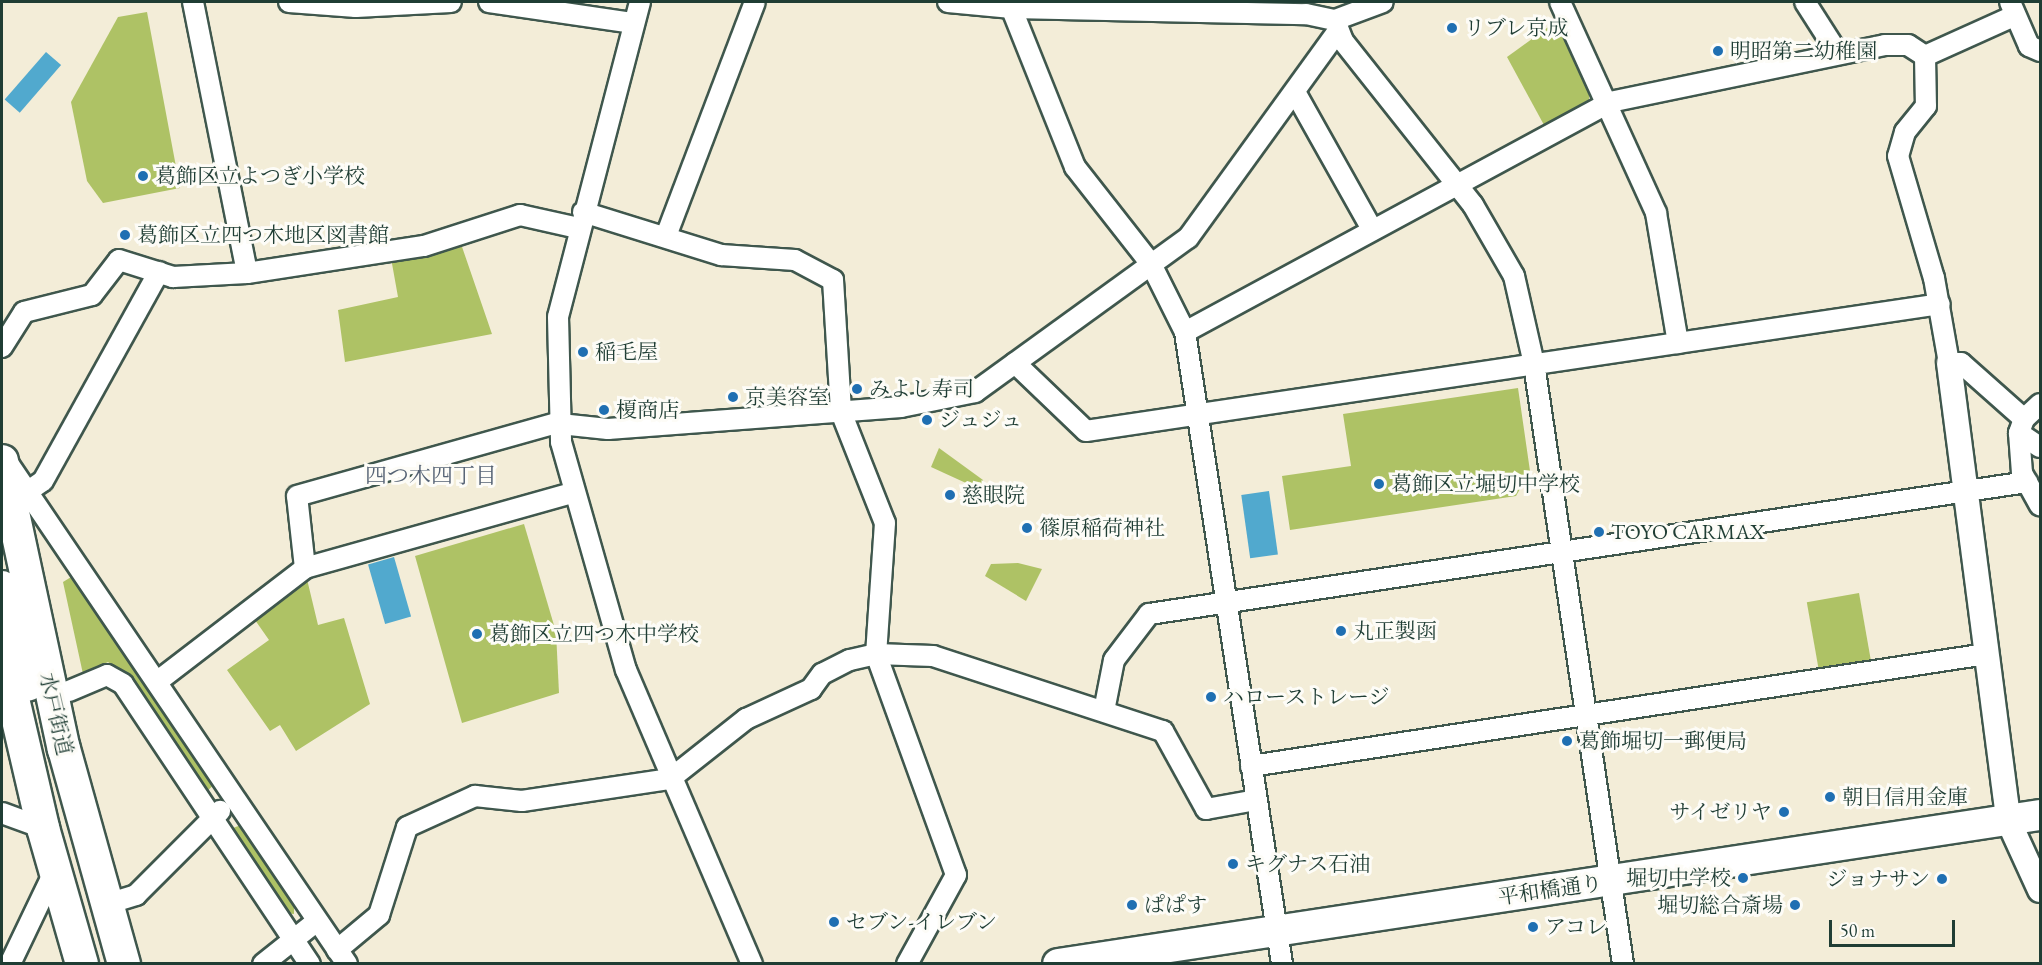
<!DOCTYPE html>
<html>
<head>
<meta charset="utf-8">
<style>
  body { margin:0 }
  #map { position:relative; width:2042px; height:965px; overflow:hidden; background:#f3edd8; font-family:"EB Garamond","Noto Serif JP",serif }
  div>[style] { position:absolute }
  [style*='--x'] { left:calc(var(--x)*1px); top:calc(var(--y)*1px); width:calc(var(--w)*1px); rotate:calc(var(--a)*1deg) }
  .green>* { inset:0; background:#aec265; transform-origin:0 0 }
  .water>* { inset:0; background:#51a9ce; transform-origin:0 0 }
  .roads { filter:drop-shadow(2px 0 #3f574d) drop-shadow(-2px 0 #3f574d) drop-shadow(0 2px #3f574d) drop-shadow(0 -2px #3f574d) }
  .minor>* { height:20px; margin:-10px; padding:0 10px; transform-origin:10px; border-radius:10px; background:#fff }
  .tertiary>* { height:24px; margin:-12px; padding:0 12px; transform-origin:12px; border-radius:12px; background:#fff }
  .primary>* { height:30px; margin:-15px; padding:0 15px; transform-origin:15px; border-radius:15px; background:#fff }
  .trunk>* { height:32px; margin:-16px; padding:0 16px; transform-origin:16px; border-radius:16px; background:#fff }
  .dots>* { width:16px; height:16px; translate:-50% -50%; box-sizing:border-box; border:3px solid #fdfcf7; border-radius:50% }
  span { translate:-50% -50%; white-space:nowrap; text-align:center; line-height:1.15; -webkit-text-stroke:6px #fdfcf7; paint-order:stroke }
  .poi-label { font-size:21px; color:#1f3d34 }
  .left { translate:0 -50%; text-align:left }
  .right { translate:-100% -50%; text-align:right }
  .street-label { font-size:21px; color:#1f3d34 }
  .neighbourhood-label { font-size:22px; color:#566375 }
  .frame { position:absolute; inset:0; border:3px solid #1f3d34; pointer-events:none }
  .scale { position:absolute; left:1829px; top:920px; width:126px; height:27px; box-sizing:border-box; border:3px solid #1f3d34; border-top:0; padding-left:8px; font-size:18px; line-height:21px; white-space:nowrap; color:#1f3d34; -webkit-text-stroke:4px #fdfcf7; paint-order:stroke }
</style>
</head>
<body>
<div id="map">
  <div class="green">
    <i style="clip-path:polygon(147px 12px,180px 188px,103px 203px,87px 181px,71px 102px,118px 17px)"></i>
    <i style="clip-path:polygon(1558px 20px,1590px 81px,1589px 100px,1544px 125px,1507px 57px)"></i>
    <i style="clip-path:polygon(460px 241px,492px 334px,345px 362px,338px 310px,398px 297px,391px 258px)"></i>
    <i style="clip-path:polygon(1518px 388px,1530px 471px,1516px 496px,1290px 530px,1282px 476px,1351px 466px,1343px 414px)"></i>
    <i style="clip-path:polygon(939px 448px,983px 480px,979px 489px,931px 467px)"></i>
    <i style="clip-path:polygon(524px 524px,556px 632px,559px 693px,462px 723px,415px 556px)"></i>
    <i style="clip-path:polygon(1018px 563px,1042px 569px,1026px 601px,985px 576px,991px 564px)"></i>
    <i style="clip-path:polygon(76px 574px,217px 782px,205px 793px,127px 677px,108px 662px,83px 674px,63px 582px)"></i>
    <i style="clip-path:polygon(306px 575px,318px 625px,344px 618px,370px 704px,296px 751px,280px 725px,270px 731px,227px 670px,269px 640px,255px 620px)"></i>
    <i style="left:1859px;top:593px;width:72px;height:53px;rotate:80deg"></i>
    <i style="clip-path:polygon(241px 825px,294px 906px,294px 914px,285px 913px,234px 834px,233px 828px)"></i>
  </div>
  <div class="water">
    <i style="left:46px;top:52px;width:20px;height:63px;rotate:41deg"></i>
    <i style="left:1269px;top:491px;width:64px;height:28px;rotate:82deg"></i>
    <i style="left:394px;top:557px;width:62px;height:27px;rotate:74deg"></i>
  </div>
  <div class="roads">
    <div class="minor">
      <i style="--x:193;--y:2;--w:276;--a:78.7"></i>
      <i style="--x:289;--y:2;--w:67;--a:4.3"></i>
      <i style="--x:356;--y:7;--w:95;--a:-3"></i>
      <i style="--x:489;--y:2;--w:146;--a:8.3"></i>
      <i style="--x:640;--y:2;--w:325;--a:104.6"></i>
      <i style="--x:558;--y:317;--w:125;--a:88.6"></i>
      <i style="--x:561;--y:442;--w:237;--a:74.1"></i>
      <i style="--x:626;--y:670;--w:320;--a:66.8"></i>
      <i style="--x:948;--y:2;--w:64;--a:5.4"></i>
      <i style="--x:1012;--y:8;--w:294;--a:1.2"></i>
      <i style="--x:1306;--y:14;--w:30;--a:12"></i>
      <i style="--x:1335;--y:20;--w:51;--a:-20.6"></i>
      <i style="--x:1009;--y:2;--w:178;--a:68.2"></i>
      <i style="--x:1075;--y:167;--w:123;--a:51.9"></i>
      <i style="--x:1151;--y:264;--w:76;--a:63.4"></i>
      <i style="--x:1185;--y:332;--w:639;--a:81.27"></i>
      <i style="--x:1560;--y:2;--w:232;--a:65.5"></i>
      <i style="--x:1656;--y:213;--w:132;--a:80.4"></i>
      <i style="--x:1805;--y:2;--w:59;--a:57.4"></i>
      <i style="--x:2010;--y:2;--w:48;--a:66.6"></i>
      <i style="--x:2029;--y:46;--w:12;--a:24"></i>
      <i style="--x:1335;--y:20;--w:22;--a:69"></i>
      <i style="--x:1343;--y:41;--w:209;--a:51.6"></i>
      <i style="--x:1473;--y:205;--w:82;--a:60"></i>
      <i style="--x:1514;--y:276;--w:90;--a:77.2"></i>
      <i style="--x:1534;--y:364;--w:607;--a:81.56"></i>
      <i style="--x:1925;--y:56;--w:50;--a:88.9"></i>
      <i style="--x:1926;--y:106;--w:33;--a:129"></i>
      <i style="--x:1905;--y:132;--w:25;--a:106"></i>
      <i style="--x:1898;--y:156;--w:127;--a:73.6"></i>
      <i style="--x:1934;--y:278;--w:86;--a:80"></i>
      <i style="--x:1949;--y:363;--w:12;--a:0"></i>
      <i style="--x:1961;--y:363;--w:84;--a:41.6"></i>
      <i style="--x:2024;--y:419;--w:15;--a:110"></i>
      <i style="--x:2019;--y:433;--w:40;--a:85.7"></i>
      <i style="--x:2022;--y:473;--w:37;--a:61"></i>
      <i style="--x:1295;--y:92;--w:157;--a:60.7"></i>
      <i style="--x:583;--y:212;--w:145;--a:17.3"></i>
      <i style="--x:721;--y:255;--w:74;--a:3.9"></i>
      <i style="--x:795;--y:260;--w:43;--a:27.8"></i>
      <i style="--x:833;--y:280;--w:132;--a:86.5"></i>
      <i style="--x:841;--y:412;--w:119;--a:68.4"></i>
      <i style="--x:885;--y:523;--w:131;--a:93.9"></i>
      <i style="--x:876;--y:654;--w:235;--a:70.1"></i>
      <i style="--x:956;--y:875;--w:102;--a:118.8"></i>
      <i style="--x:666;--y:236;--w:250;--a:-69.2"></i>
      <i style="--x:1185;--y:332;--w:483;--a:-28.4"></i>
      <i style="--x:1610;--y:102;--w:281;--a:-11.7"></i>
      <i style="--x:1885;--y:45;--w:23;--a:0"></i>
      <i style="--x:1908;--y:45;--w:20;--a:33"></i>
      <i style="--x:1925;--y:56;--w:98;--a:-24.2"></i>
      <i style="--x:2;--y:347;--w:41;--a:-57.8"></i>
      <i style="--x:24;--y:312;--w:70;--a:-14"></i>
      <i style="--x:92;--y:295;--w:44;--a:-52.4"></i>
      <i style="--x:119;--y:260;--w:57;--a:17.5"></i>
      <i style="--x:173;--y:277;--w:74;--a:-3.1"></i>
      <i style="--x:247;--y:273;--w:179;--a:-8.7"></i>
      <i style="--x:424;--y:246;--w:101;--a:-17.9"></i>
      <i style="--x:520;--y:215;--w:59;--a:12.6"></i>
      <i style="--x:1015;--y:363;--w:98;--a:43.8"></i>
      <i style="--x:1086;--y:431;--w:863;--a:-8.46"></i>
      <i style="--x:2024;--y:419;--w:22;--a:-43"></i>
      <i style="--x:560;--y:424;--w:48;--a:5.9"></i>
      <i style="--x:608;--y:429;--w:294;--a:-4.3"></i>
      <i style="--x:901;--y:407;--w:76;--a:-11.5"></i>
      <i style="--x:975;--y:392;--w:263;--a:-35.9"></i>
      <i style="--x:1188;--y:238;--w:256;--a:-54.1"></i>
      <i style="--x:2019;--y:433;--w:25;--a:34"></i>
      <i style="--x:10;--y:466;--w:601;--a:55.91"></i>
      <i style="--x:27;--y:492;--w:19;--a:-35"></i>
      <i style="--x:43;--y:481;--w:239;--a:-61"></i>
      <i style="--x:305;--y:568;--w:277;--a:-15.7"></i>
      <i style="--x:158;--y:681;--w:185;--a:-37.5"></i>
      <i style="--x:305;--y:568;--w:72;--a:-96.3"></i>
      <i style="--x:297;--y:496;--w:273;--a:-15.7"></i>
      <i style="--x:69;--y:691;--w:41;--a:-22.8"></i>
      <i style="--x:107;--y:675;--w:18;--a:29"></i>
      <i style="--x:123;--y:684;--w:337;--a:56.3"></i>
      <i style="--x:1104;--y:711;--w:52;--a:-78.9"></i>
      <i style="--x:1114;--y:660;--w:58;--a:-52.7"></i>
      <i style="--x:1149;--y:614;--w:888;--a:-8.55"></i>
      <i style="--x:1251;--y:766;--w:743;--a:-8.66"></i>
      <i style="--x:2;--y:813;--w:44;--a:20.1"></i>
      <i style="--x:120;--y:900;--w:17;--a:-17"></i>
      <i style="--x:136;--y:895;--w:119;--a:-45"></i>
      <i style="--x:337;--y:950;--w:55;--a:-39.8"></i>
      <i style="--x:379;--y:915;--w:92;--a:-72.3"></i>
      <i style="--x:407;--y:827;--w:75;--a:-24.5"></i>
      <i style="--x:475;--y:796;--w:47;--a:6.1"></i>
      <i style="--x:522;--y:801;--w:150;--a:-8.5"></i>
      <i style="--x:670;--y:779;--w:97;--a:-38.3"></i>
      <i style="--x:746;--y:719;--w:72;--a:-24.8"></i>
      <i style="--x:811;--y:689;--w:19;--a:-54"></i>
      <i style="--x:822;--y:674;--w:31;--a:-27"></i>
      <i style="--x:850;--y:660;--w:27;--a:-13"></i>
      <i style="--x:876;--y:654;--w:57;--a:2"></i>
      <i style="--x:933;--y:656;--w:242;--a:18.1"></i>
      <i style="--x:1163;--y:731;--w:89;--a:61.1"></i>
      <i style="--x:1206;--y:809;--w:51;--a:-10.2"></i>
      <i style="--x:10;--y:964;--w:102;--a:-64.4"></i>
      <i style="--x:263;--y:964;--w:69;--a:-38.5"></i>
    </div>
    <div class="tertiary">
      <i style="--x:1949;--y:363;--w:461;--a:82.6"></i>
      <i style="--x:2008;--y:820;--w:77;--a:65.4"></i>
    </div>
    <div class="primary">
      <i style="--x:1058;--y:964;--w:993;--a:-8.63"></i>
    </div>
    <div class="trunk">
      <i style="--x:2;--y:461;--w:295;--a:77.9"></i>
      <i style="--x:64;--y:749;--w:223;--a:74.4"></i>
      <i style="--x:2;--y:587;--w:101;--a:75.1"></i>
      <i style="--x:4;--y:660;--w:172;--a:76.9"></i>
      <i style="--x:43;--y:828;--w:141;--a:74"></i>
    </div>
  </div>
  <div class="dots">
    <i style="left:1452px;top:28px;background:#1f6fb2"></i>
    <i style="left:1718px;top:51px;background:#1f6fb2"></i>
    <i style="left:143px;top:176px;background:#1f6fb2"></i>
    <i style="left:125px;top:235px;background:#1f6fb2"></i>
    <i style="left:583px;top:352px;background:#1f6fb2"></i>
    <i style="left:857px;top:389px;background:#1f6fb2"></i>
    <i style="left:733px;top:397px;background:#1f6fb2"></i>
    <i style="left:604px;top:410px;background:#1f6fb2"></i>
    <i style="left:927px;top:420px;background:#1f6fb2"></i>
    <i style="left:1379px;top:484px;background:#1f6fb2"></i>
    <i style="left:950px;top:495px;background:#1f6fb2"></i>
    <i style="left:1027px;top:528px;background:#1f6fb2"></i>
    <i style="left:1599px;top:532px;background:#1f6fb2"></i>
    <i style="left:1341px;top:631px;background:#1f6fb2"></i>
    <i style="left:477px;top:634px;background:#1f6fb2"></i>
    <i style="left:1211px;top:697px;background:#1f6fb2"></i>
    <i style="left:1567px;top:741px;background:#1f6fb2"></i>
    <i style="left:1830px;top:797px;background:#1f6fb2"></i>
    <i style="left:1784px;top:812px;background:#1f6fb2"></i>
    <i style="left:1233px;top:864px;background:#1f6fb2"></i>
    <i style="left:1743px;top:878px;background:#1f6fb2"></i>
    <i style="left:1942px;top:879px;background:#1f6fb2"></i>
    <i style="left:1132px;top:905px;background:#1f6fb2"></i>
    <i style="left:1795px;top:905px;background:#1f6fb2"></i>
    <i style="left:834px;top:922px;background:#1f6fb2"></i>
    <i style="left:1533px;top:927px;background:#1f6fb2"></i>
  </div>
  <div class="poi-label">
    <span class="left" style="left:1464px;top:28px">リブレ京成</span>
    <span class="left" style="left:1730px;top:51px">明昭第二幼稚園</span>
    <span class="left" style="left:155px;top:176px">葛飾区立よつぎ小学校</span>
    <span class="left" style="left:137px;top:235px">葛飾区立四つ木地区図書館</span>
    <span class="left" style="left:595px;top:352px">稲毛屋</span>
    <span class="left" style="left:869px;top:389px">みよし寿司</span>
    <span class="left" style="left:745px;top:397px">京美容室</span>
    <span class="left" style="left:616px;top:410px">榎商店</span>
    <span class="left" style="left:939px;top:420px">ジュジュ</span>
    <span class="left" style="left:1391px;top:484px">葛飾区立堀切中学校</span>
    <span class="left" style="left:962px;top:495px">慈眼院</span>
    <span class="left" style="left:1039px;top:528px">篠原稲荷神社</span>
    <span class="left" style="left:1611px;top:532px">TOYO CARMAX</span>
    <span class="left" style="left:1353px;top:631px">丸正製函</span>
    <span class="left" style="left:489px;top:634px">葛飾区立四つ木中学校</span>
    <span class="left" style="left:1223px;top:697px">ハローストレージ</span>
    <span class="left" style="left:1579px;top:741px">葛飾堀切一郵便局</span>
    <span class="left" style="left:1842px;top:797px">朝日信用金庫</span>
    <span class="right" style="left:1772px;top:812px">サイゼリヤ</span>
    <span class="left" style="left:1245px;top:864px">キグナス石油</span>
    <span class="right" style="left:1731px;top:878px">堀切中学校</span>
    <span class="right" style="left:1930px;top:879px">ジョナサン</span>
    <span class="left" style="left:1144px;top:905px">ぱぱす</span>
    <span class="right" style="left:1783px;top:905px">堀切総合斎場</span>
    <span class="left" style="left:846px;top:922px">セブン-イレブン</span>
    <span class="left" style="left:1545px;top:927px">アコレ</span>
  </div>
  <div class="street-label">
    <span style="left:56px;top:714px;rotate:77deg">水戸街道</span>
    <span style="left:1550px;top:890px;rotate:-8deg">平和橋通り</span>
  </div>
  <div class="neighbourhood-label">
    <span style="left:431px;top:476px">四つ木四丁目</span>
  </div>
  <div class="frame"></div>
  <div class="scale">50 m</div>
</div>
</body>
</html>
